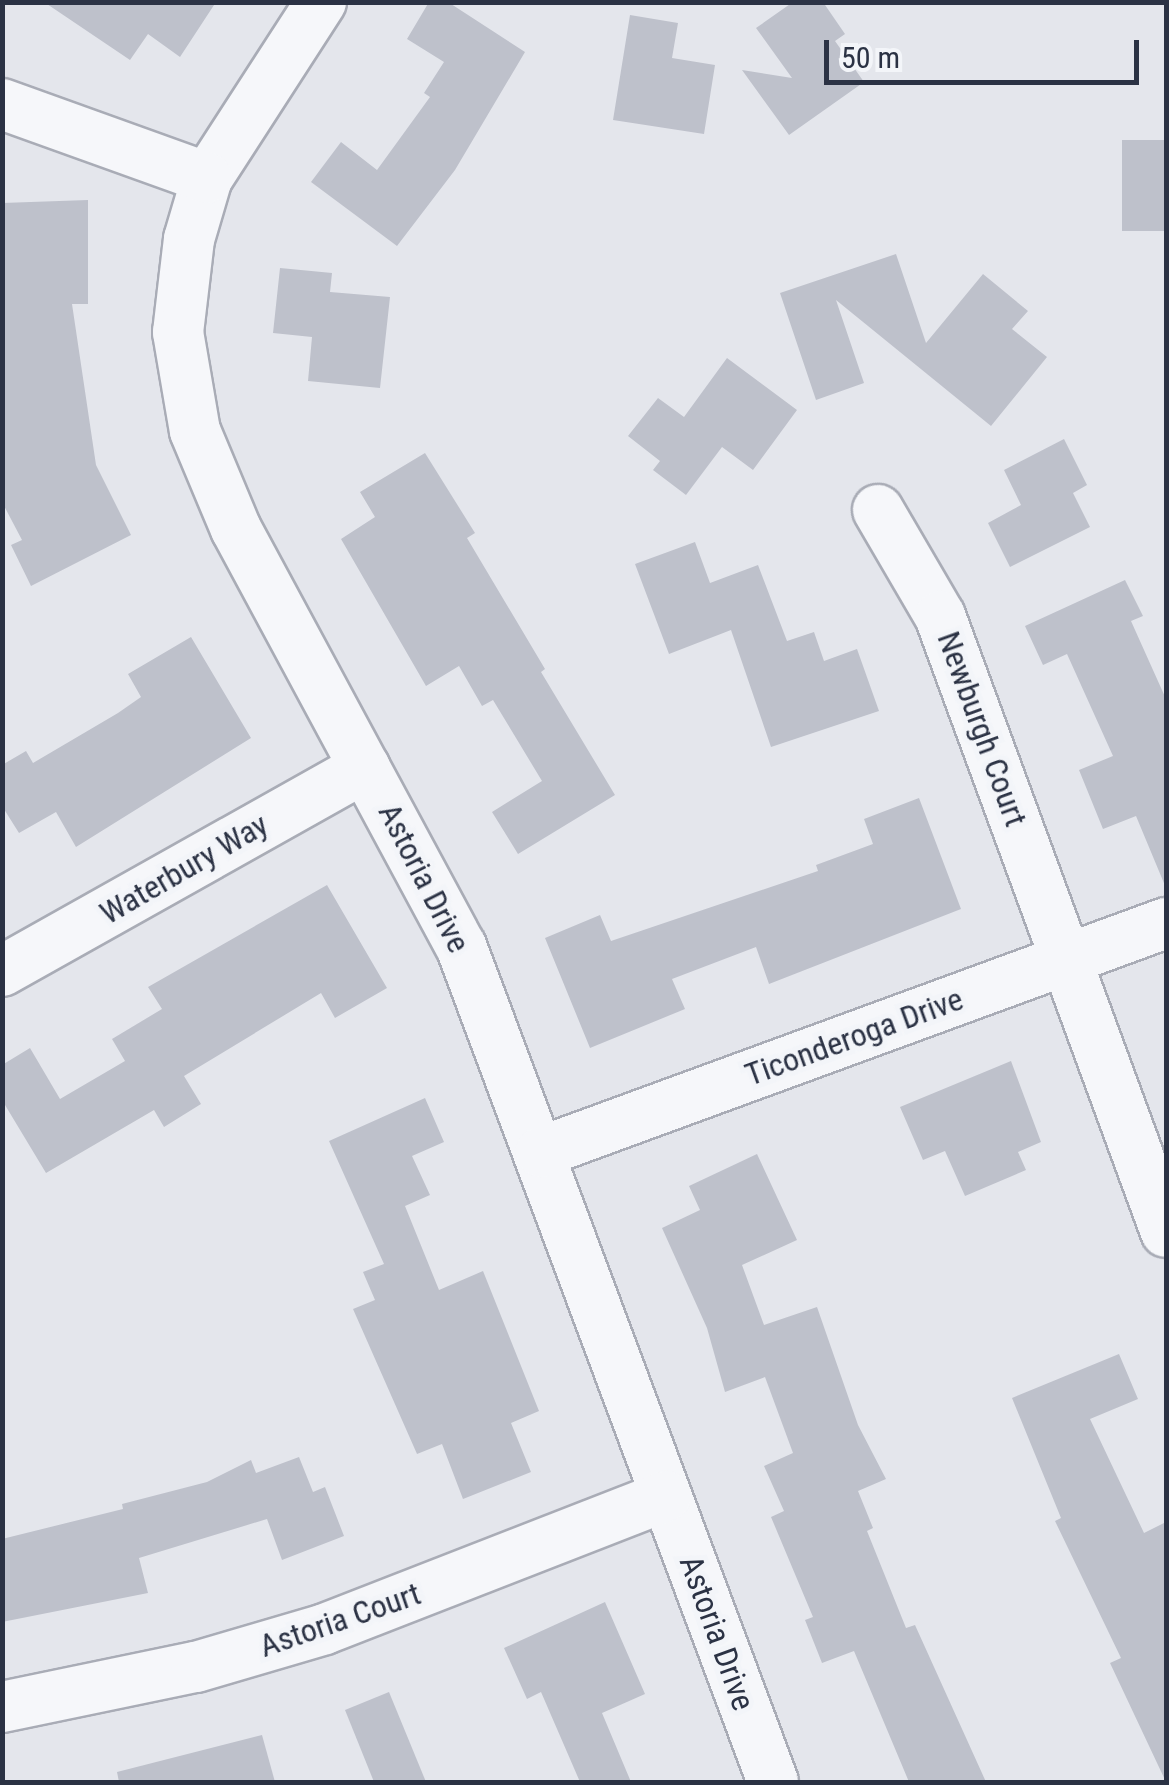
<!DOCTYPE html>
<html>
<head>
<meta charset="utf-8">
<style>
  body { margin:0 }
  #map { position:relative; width:1169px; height:1785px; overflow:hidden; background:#e4e6ec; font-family:"Roboto Condensed",sans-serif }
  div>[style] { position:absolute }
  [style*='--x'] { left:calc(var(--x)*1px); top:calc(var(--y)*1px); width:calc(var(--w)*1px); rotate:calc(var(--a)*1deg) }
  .building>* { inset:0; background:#bec1cb; transform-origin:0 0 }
  .roads { filter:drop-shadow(2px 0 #a9acb6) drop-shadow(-2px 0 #a9acb6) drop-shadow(0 2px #a9acb6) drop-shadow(0 -2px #a9acb6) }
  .minor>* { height:50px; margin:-25px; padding:0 25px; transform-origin:25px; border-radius:25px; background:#f6f7fa }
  span { translate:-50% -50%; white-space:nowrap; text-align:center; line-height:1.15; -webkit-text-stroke:10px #f3f5f9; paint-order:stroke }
  .street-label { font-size:32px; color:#2b3244 }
  .frame { position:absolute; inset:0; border:5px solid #2b3244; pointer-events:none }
  .scale { position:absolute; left:824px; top:40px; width:315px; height:45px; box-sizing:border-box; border:5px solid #2b3244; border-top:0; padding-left:12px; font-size:30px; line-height:35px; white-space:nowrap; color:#2b3244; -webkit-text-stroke:8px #f3f5f9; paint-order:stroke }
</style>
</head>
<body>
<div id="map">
  <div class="building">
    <i style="clip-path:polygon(44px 2px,216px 2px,180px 57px,148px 34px,130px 60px)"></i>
    <i style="clip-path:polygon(429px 2px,448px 2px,525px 52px,455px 170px,397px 246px,311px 182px,341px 142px,377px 170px,430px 97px,424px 93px,444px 62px,407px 39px)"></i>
    <i style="clip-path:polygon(793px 2px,823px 2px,845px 34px,835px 41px,864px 82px,789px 135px,742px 70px,792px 78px,756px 28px)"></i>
    <i style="clip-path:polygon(630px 15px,678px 23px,672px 58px,715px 65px,704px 134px,613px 120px)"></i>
    <i style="left:1166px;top:140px;width:91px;height:44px;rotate:90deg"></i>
    <i style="clip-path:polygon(88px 200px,88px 304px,72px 304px,96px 465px,131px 535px,31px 586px,11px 545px,22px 540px,2px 502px,2px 203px)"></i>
    <i style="clip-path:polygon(896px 254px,926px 343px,983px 274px,1028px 311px,1012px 329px,1047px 357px,991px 426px,836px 300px,864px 383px,816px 400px,780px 293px)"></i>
    <i style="clip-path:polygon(280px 268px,332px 273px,330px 292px,390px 297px,380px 388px,308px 381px,312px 337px,273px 333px)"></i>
    <i style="clip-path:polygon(727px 358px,797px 410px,753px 470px,722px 447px,686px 495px,653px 470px,660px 461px,628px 436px,658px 398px,684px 417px)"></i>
    <i style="clip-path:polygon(1064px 439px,1087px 485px,1073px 493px,1090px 527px,1010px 567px,988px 523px,1021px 505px,1004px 470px)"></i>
    <i style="clip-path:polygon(425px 453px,475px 533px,467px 538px,545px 669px,541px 672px,615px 795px,518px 854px,492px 812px,542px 781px,493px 700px,482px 706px,459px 666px,426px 686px,341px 539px,375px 517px,360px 492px)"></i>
    <i style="clip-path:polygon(695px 542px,710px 583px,758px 565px,787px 641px,814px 632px,824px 661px,857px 649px,879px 711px,771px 747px,731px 630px,669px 654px,635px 564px)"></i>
    <i style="clip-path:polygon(1125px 580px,1143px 616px,1131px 621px,1166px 699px,1166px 888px,1136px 816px,1103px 829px,1079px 770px,1113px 756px,1067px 654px,1043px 665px,1025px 626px)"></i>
    <i style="clip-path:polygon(191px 637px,251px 738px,76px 847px,56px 812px,19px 833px,2px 806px,2px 765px,26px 751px,33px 763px,118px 713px,141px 697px,128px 674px)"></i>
    <i style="clip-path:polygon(919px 798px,961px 909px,769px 984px,756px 947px,672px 979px,685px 1009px,590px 1048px,545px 938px,600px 915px,611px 941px,818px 871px,816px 865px,873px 844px,864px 819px)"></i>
    <i style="clip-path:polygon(327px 885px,387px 988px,335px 1018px,321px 993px,184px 1076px,201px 1104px,164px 1127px,154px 1110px,46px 1173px,2px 1100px,2px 1065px,30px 1048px,60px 1099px,125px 1061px,112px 1039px,162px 1009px,148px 987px)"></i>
    <i style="clip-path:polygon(1011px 1061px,1041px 1142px,1018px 1152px,1026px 1170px,965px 1196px,945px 1151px,923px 1160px,900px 1107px)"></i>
    <i style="clip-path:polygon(425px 1098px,444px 1142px,412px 1156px,430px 1195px,405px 1206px,439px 1290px,483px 1271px,539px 1411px,511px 1423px,531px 1472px,463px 1499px,442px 1444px,417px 1454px,353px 1309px,375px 1300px,363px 1272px,384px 1264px,329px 1141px)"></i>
    <i style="clip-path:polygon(757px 1154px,797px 1240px,742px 1265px,764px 1325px,817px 1307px,858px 1425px,886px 1479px,858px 1491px,873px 1528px,867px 1531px,906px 1628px,915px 1625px,986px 1782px,909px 1782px,854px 1651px,822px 1663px,805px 1620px,813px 1617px,771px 1517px,784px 1511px,764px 1466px,793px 1453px,765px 1377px,725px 1392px,707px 1328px,662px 1228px,700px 1210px,689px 1186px)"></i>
    <i style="clip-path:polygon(1119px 1354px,1138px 1399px,1090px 1419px,1144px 1533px,1166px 1522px,1166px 1782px,1110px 1663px,1121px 1658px,1055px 1521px,1061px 1518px,1012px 1398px)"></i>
    <i style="clip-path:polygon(299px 1457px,313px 1492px,325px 1487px,344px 1536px,282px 1560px,267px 1519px,139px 1558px,148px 1593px,2px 1622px,2px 1539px,123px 1509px,122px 1504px,207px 1482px,251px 1460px,256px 1473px)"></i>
    <i style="clip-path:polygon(605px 1602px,645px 1694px,602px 1713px,631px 1782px,580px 1782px,541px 1692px,527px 1699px,504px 1648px)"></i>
    <i style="clip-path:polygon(389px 1692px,426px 1782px,374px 1782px,345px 1710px)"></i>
    <i style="clip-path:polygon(262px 1735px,275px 1782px,119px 1782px,117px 1772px)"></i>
  </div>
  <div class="roads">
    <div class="minor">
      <i style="--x:321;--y:2;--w:210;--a:122.9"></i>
      <i style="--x:207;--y:178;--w:64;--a:106.4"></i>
      <i style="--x:189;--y:239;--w:94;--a:96.7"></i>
      <i style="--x:178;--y:332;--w:100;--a:80.3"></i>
      <i style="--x:195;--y:431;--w:106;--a:67.3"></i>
      <i style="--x:236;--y:529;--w:474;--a:61.7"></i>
      <i style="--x:461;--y:946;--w:892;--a:69.53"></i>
      <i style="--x:2;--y:104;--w:218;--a:19.8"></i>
      <i style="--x:878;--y:510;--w:123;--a:59.7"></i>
      <i style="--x:940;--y:616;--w:656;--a:69.85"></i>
      <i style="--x:2;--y:971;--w:416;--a:-29.3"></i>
      <i style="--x:541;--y:1152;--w:666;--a:-20.12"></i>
      <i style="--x:2;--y:1707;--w:198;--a:-11.7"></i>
      <i style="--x:196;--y:1667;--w:134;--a:-16.4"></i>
      <i style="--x:325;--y:1629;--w:366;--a:-21.3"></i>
    </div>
  </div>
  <div class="street-label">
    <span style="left:982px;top:729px;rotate:70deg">Newburgh Court</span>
    <span style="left:184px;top:869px;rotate:-30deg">Waterbury Way</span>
    <span style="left:424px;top:878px;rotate:63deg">Astoria Drive</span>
    <span style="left:854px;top:1037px;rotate:-20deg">Ticonderoga Drive</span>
    <span style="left:340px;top:1620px;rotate:-19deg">Astoria Court</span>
    <span style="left:717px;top:1633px;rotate:70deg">Astoria Drive</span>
  </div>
  <div class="frame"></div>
  <div class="scale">50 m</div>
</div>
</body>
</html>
